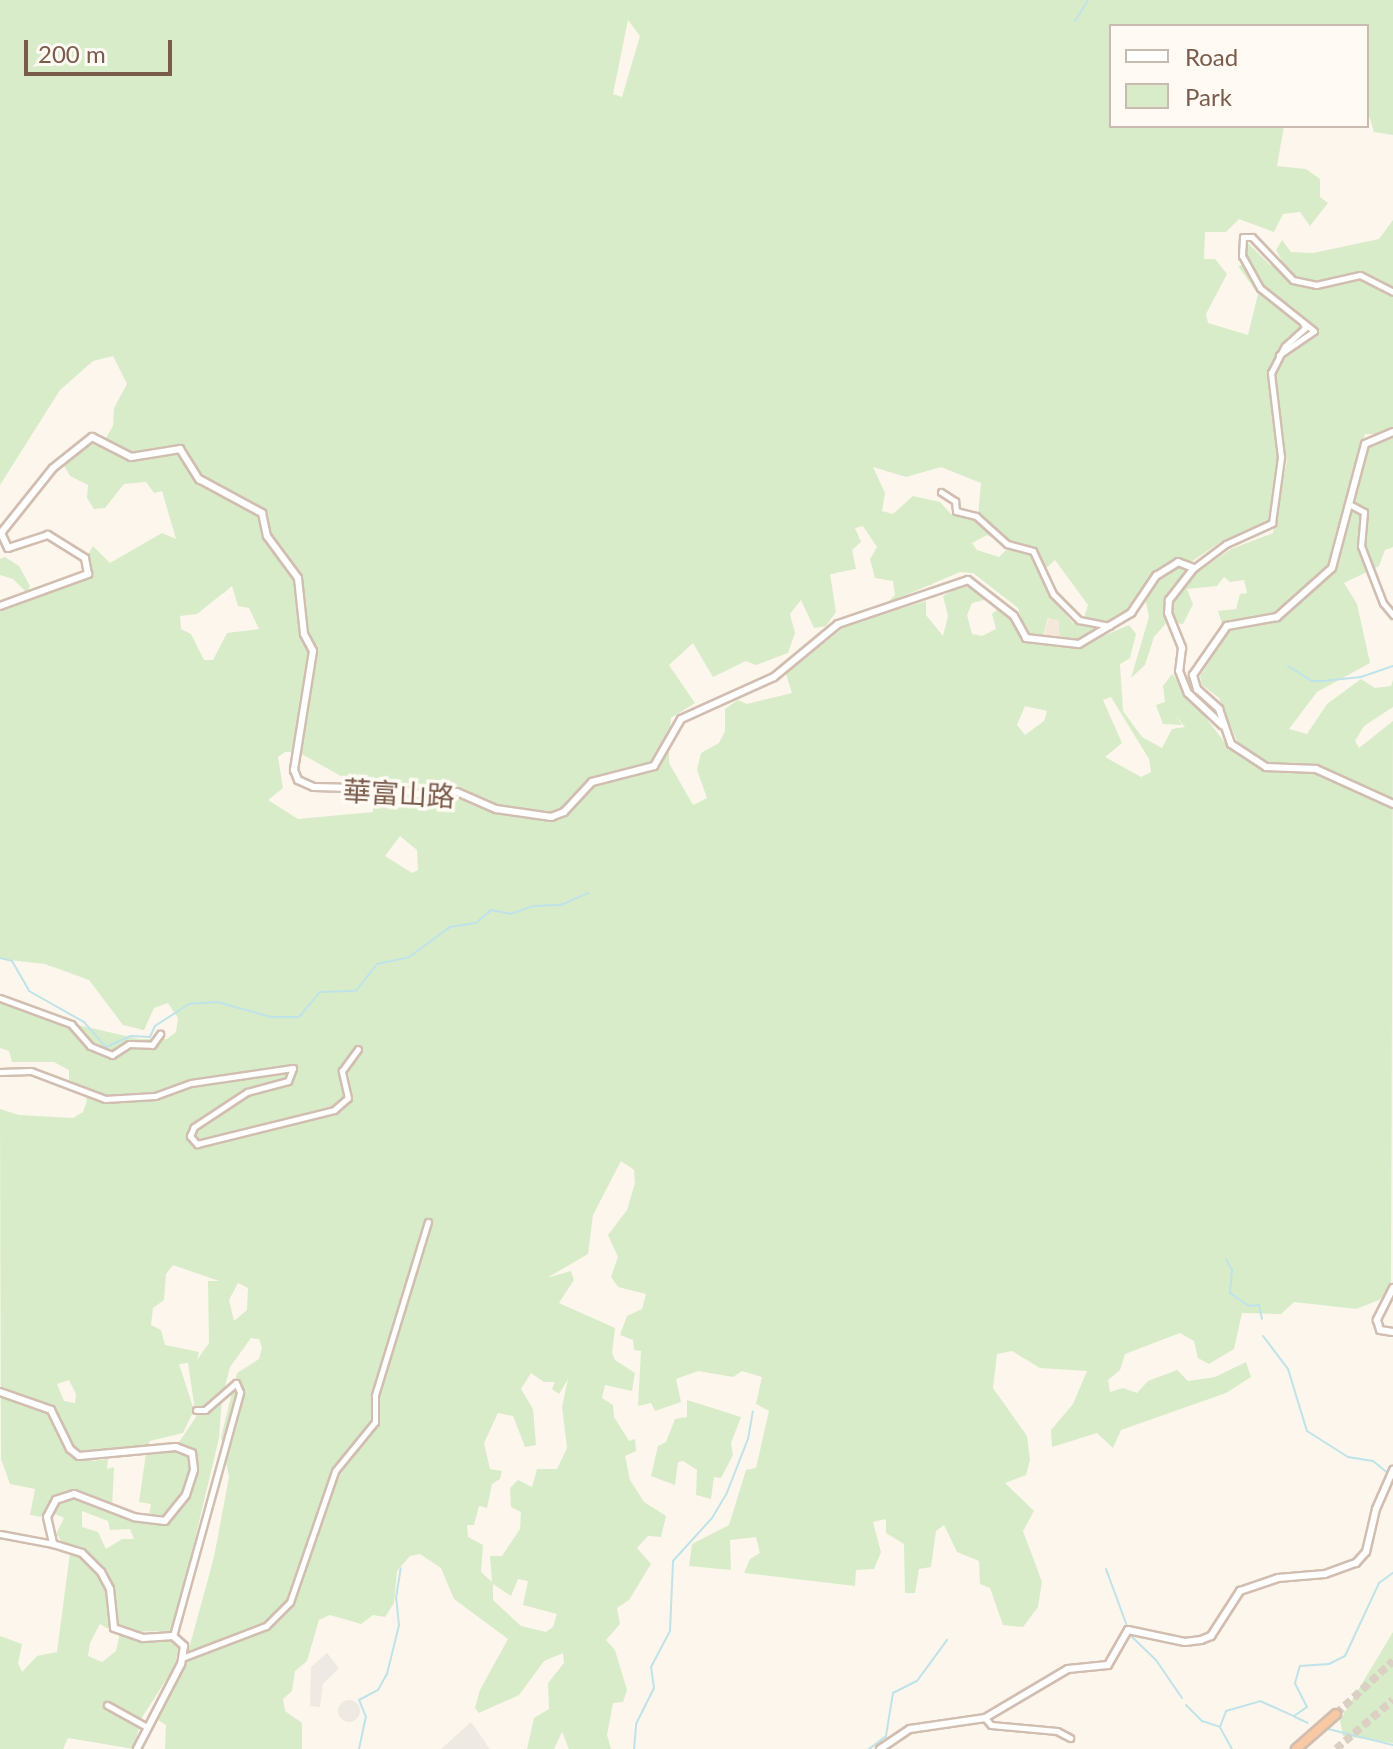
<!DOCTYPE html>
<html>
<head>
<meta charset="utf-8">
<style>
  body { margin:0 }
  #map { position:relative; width:1393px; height:1749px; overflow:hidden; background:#fdf6ec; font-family:Lato,"Noto Sans TC",sans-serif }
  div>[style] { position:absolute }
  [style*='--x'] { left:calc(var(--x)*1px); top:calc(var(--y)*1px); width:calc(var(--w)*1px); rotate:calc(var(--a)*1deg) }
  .residential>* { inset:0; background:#f5e8da }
  .industrial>* { inset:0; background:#efe9e4 }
  .round { border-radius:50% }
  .green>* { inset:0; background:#d8ecc9 }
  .stream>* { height:2px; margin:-1px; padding:0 1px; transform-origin:1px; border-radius:1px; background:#bfe3e8 }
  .trunk-tunnel>* { height:8px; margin-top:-4px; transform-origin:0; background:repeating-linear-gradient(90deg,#dcd0c4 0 8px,transparent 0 12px) }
  .roads { filter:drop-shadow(2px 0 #d1beb0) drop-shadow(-2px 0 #d1beb0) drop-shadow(0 2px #d1beb0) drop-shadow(0 -2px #d1beb0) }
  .minor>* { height:5px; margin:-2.5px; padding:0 2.5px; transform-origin:2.5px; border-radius:2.5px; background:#fff }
  .tertiary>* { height:6px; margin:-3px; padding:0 3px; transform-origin:3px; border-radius:3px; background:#fff }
  .trunk>* { height:8px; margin:-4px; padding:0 4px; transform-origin:4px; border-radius:4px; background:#f9c8a4 }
  span { translate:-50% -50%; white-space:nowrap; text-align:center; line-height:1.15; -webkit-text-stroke:7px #fffaf3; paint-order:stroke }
  .street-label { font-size:28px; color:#7a5c4d }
  .legend { position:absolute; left:1109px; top:24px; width:260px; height:104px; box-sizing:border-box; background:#fffaf3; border:2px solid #cabbb1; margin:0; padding:10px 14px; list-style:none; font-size:24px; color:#7a5c4d }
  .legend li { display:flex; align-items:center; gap:16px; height:40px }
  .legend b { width:40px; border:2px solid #cabbb1 }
  .scale { position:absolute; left:24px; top:40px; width:148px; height:36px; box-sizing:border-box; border:4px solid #7a5c4d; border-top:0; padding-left:10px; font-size:24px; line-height:28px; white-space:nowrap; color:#7a5c4d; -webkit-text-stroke:6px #fffaf3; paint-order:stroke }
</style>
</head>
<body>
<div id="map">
  <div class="residential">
    <i style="clip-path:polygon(1049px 618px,1058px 620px,1060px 638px,1043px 635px)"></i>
  </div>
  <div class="industrial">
    <i style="clip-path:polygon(327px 1653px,339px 1668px,323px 1684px,320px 1707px,310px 1706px,311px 1667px)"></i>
    <i class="round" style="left:338px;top:1700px;width:22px;height:22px"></i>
    <i style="clip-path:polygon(471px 1722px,490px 1749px,441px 1749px)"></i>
  </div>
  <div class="green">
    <i style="clip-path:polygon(evenodd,0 0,1393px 0,1393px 135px,1374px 132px,1367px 109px,1367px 26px,1111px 26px,1111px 126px,1284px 126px,1277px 166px,1306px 169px,1320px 179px,1320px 197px,1328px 203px,1310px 226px,1300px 212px,1283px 214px,1274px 232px,1239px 219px,1226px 232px,1205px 232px,1204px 259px,1215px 259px,1227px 274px,1206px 314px,1208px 323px,1248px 335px,1258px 294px,1238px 266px,1250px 263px,1238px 246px,1248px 243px,1270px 265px,1286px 268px,1276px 250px,1282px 240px,1291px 252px,1313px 253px,1379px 239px,1393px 220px,1393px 547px,1385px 550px,1379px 566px,1344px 583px,1357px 604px,1370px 663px,1317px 692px,1289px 729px,1307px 734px,1327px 704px,1361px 679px,1375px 688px,1391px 686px,1393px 680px,1393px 707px,1364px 726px,1355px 741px,1359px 748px,1393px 721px,1391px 1288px,1379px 1300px,1356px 1309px,1294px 1302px,1281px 1314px,1242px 1313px,1234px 1349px,1209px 1364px,1198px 1358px,1194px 1341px,1180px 1333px,1125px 1354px,1120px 1370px,1108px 1380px,1110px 1392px,1123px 1388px,1137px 1393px,1148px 1381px,1177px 1370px,1188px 1381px,1215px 1377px,1246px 1362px,1251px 1377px,1226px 1393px,1121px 1430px,1113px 1448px,1097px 1433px,1052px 1447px,1051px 1430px,1073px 1404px,1087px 1371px,1040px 1368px,1012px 1351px,997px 1354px,993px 1388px,1027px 1436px,1030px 1460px,1026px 1475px,1005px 1483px,1034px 1511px,1023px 1531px,1042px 1582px,1038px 1607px,1023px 1627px,1003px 1625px,990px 1588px,980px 1584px,979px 1561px,957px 1552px,944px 1525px,936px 1531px,931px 1567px,919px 1569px,915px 1593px,905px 1593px,904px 1544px,886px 1533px,886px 1519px,873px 1522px,881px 1552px,874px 1569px,856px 1570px,855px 1586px,744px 1573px,750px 1559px,760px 1553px,756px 1537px,730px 1540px,731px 1570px,689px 1566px,692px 1544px,729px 1525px,746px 1470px,756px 1468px,769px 1411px,756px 1404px,762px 1377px,742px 1371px,733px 1377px,698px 1371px,676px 1379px,681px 1402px,655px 1411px,651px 1403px,638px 1406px,641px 1351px,634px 1350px,633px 1340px,620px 1335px,627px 1316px,642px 1309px,646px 1294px,618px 1287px,611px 1277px,618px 1257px,608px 1235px,627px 1210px,635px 1183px,634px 1170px,621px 1161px,593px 1215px,588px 1254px,547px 1278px,571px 1271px,574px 1280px,559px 1303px,615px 1328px,612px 1353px,615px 1360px,635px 1373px,632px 1391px,605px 1385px,602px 1398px,613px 1405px,614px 1417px,629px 1441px,635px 1439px,636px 1451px,625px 1456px,630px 1480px,644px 1502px,666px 1516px,661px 1537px,648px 1536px,637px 1548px,651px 1564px,629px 1600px,617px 1608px,620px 1624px,606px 1640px,615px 1650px,627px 1690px,623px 1702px,613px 1703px,607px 1735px,611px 1749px,569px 1749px,562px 1732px,554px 1749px,527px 1749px,534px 1718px,549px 1709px,548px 1683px,564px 1663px,563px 1653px,544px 1661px,519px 1695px,479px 1713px,475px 1708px,480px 1690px,508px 1639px,454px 1599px,441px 1568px,420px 1554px,410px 1556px,397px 1571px,394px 1603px,385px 1617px,373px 1615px,361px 1624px,330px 1615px,319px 1620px,307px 1661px,295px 1671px,292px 1691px,283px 1699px,285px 1711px,302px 1723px,302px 1749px,165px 1749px,166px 1725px,155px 1718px,187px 1656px,214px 1557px,229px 1477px,221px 1437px,237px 1373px,259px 1359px,262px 1347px,259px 1339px,251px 1338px,230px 1367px,222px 1398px,219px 1438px,173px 1631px,114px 1632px,100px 1624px,90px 1643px,88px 1656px,102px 1662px,116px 1651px,120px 1633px,179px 1642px,175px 1666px,141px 1719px,134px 1749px,68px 1738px,63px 1749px,0 1749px,0 1636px,22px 1644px,18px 1663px,22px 1672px,37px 1656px,57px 1652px,70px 1553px,56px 1534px,64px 1518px,46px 1510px,41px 1517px,30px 1515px,35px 1489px,10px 1484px,1px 1459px,0 1109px,19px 1115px,73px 1118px,83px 1112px,87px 1101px,85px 1094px,69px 1089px,69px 1070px,54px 1062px,12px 1062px,9px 1051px,0 1048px,0 996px,65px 1022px,139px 1039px,167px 1039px,176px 1032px,178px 1018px,168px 1003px,154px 1008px,144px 1030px,123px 1025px,89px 980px,45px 964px,0 959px,0 609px,52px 584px,87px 579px,87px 556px,93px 546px,110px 563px,162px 533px,176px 539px,162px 491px,154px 493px,146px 482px,124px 484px,105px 508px,94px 509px,87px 498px,88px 485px,70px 476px,63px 464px,83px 446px,104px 441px,113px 426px,114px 408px,127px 384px,113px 356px,93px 361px,60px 390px,0 485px,0 0,628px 20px,640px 36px,622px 97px,613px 94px,628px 20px,0 0,1365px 434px,1380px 434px,1363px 449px,1340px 544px,1334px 539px,1365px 434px,0 0,1279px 460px,1287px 460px,1273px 533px,1231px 549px,1195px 574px,1191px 562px,1222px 541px,1268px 524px,1279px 460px,0 0,873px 467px,906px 477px,941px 467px,981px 483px,978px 516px,951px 514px,940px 502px,913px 496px,893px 514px,882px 511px,885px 493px,873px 467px,0 0,863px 526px,877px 547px,870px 559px,875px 578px,893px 581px,895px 595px,887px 603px,960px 572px,973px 573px,1018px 608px,1026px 632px,1034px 637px,1043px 635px,1048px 618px,1058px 620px,1060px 638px,1066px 640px,1063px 647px,1027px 643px,1000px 607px,992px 614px,996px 629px,982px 636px,972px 634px,967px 615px,972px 603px,988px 599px,966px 583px,943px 596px,948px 616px,943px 636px,926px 615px,926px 601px,847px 625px,786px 674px,792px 693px,747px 704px,738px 700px,725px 709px,725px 731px,719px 743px,701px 753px,697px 770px,707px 798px,693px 805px,669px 763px,669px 737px,671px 718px,695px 703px,669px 665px,693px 643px,713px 677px,746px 661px,756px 665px,788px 653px,795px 633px,790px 614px,801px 600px,814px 628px,826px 626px,836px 612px,830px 574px,856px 569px,852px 550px,861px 542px,855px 528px,863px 526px,0 0,987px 535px,1009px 546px,1009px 547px,999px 557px,977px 550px,972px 543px,987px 535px,0 0,1055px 560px,1088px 605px,1082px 624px,1073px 623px,1051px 598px,1042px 572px,1055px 560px,0 0,1224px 577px,1230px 582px,1244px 580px,1247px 593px,1240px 594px,1236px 609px,1218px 611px,1226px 636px,1200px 676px,1202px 685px,1219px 698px,1238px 743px,1226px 744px,1172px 674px,1163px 686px,1165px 702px,1156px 705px,1163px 724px,1182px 725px,1175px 715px,1185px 727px,1172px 729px,1162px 748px,1142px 737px,1123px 711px,1120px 664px,1130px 658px,1136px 634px,1129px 625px,1094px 640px,1092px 634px,1130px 610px,1146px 582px,1152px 581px,1145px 598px,1149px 617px,1131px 678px,1145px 665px,1154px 637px,1167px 622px,1183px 624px,1193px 604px,1187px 589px,1217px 586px,1224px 577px,0 0,232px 586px,238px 606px,249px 608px,259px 629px,227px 633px,213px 660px,204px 660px,191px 634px,181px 629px,180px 616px,197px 614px,232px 586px,0 0,1111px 697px,1149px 759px,1151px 772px,1141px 777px,1105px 757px,1122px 743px,1103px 700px,1111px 697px,0 0,1025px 706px,1047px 711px,1044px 721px,1025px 735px,1017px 725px,1025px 706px,0 0,285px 752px,298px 752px,348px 780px,356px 779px,372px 790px,373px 812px,298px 819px,268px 800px,283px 788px,278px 757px,285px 752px,0 0,400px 836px,417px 850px,418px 870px,412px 873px,385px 856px,400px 836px,0 0,173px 1265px,219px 1281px,208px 1281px,209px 1343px,197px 1360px,199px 1352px,165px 1345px,161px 1330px,151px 1325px,153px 1308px,164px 1300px,166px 1274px,173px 1265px,0 0,238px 1283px,248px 1288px,247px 1310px,234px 1321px,229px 1300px,238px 1283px,0 0,188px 1363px,196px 1417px,175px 1448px,146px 1454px,139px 1502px,151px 1504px,148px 1520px,132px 1522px,112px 1509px,114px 1467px,107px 1469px,108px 1459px,93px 1461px,93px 1455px,147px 1448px,150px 1441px,183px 1433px,194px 1410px,179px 1364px,188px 1363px,0 0,531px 1373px,544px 1382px,555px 1382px,552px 1389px,559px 1394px,568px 1379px,562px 1407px,567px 1448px,557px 1469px,537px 1469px,532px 1487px,518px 1480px,510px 1488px,511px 1507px,521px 1512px,520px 1529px,502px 1556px,490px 1556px,492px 1582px,481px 1572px,483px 1545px,468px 1537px,467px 1525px,474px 1525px,479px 1506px,487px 1508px,492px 1484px,500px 1479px,502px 1471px,490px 1469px,484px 1443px,498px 1413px,513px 1416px,525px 1447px,536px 1445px,533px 1409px,521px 1389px,531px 1373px,0 0,69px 1380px,76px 1394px,75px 1403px,64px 1401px,57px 1384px,69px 1380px,0 0,82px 1511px,108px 1521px,110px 1530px,130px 1529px,134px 1539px,122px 1539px,106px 1549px,98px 1532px,82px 1527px,82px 1511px,0 0,518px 1579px,528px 1581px,523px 1605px,557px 1614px,553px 1627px,546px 1632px,521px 1626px,493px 1600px,493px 1584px,511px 1596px,518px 1579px)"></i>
    <i style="clip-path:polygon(5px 557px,19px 566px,30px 586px,27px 593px,13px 579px,0 575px,0 559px)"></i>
    <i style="clip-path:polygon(687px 1400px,741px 1417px,731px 1443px,733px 1455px,721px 1478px,714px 1477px,711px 1499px,696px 1495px,697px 1470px,683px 1461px,678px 1462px,675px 1485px,651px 1476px,658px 1446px,666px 1442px,675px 1419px,687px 1417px)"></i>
    <i style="clip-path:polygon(1393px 1632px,1393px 1743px,1343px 1736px,1340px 1720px)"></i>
  </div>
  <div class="stream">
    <i style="--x:1075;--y:21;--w:25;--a:-58"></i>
    <i style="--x:1288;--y:666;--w:28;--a:32"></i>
    <i style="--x:1312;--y:681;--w:11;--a:0"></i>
    <i style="--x:1323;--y:681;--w:38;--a:-6"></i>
    <i style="--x:1361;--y:677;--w:34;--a:-19"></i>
    <i style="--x:0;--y:958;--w:12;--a:14"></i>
    <i style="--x:12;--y:961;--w:34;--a:60"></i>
    <i style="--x:29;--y:991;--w:63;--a:29.4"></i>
    <i style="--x:84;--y:1022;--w:33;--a:49"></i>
    <i style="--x:106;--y:1047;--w:27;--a:-24"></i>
    <i style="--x:131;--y:1036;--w:19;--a:3"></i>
    <i style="--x:150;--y:1037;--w:12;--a:-66"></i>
    <i style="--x:155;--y:1026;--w:40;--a:-32.9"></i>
    <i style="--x:189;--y:1004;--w:28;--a:-4"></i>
    <i style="--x:217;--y:1002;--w:56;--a:15.5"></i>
    <i style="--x:271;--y:1017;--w:28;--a:0"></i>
    <i style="--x:299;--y:1017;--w:33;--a:-50"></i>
    <i style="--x:320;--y:992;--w:36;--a:-2"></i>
    <i style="--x:356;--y:991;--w:34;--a:-52"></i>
    <i style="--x:377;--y:964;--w:33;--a:-12"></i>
    <i style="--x:409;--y:957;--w:51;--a:-36.2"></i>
    <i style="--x:450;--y:927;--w:26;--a:-9"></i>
    <i style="--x:476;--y:923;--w:20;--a:-41"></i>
    <i style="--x:491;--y:910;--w:20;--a:11"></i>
    <i style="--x:511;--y:914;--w:23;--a:-20"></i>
    <i style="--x:533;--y:906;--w:28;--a:-2"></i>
    <i style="--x:561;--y:905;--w:30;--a:-24"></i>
    <i style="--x:1226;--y:1259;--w:13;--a:61"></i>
    <i style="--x:1232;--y:1270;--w:23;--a:95"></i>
    <i style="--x:1230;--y:1293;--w:23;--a:34"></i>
    <i style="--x:1249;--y:1306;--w:10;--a:-6"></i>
    <i style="--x:1259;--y:1305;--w:14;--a:78"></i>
    <i style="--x:1263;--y:1336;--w:41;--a:52.9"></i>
    <i style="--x:1288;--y:1369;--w:65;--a:73"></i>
    <i style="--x:1307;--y:1431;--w:49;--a:32.4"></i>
    <i style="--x:1348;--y:1457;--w:25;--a:9"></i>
    <i style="--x:1373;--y:1461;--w:21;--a:39"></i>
    <i style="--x:1106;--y:1569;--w:61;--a:69.8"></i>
    <i style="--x:1129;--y:1634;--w:37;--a:44"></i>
    <i style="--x:1156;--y:1660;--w:46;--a:55.6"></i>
    <i style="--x:1186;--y:1705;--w:23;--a:45"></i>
    <i style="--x:1202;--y:1721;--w:19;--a:18"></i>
    <i style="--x:1295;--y:1717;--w:14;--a:25"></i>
    <i style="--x:1324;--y:1728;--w:71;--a:13.8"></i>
    <i style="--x:359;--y:1749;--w:33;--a:-78"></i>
    <i style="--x:366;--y:1717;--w:18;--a:-112"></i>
    <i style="--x:359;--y:1700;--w:21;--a:-28"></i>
    <i style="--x:378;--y:1690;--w:18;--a:-61"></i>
    <i style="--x:387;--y:1674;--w:50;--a:-76.2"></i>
    <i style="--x:399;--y:1625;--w:27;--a:-96"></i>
    <i style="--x:396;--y:1598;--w:30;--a:-81"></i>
    <i style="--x:634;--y:1749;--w:25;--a:-85"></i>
    <i style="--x:636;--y:1724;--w:40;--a:-63.4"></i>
    <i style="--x:654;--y:1688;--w:21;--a:-98"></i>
    <i style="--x:651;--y:1667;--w:41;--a:-62.2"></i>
    <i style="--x:670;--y:1631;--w:70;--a:-87.5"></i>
    <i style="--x:673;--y:1561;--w:58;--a:-47.8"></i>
    <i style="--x:712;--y:1518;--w:27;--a:-59"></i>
    <i style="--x:726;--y:1495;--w:60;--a:-68.6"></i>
    <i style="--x:748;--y:1439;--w:28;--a:-80"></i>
    <i style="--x:869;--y:1749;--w:21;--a:-37"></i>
    <i style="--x:886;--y:1736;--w:44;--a:-80.8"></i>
    <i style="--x:893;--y:1693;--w:27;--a:-27"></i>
    <i style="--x:917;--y:1681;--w:51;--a:-53.8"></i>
    <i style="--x:1232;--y:1749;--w:25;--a:-119"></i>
    <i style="--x:1220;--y:1727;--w:17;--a:-69"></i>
    <i style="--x:1226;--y:1711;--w:35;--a:-16"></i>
    <i style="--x:1260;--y:1701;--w:37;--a:24"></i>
    <i style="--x:1294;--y:1716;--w:16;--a:-35"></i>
    <i style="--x:1307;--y:1707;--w:27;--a:-117"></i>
    <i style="--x:1295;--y:1683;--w:18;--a:-74"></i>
    <i style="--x:1300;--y:1666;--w:29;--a:-4"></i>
    <i style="--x:1329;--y:1664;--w:18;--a:-27"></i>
    <i style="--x:1345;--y:1656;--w:81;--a:-65"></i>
    <i style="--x:1379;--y:1583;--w:17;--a:-36"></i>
  </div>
  <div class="trunk-tunnel">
    <i style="--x:1336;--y:1714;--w:78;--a:-42.9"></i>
    <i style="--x:1336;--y:1749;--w:75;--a:-40.7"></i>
  </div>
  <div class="roads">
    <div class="minor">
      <i style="--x:1279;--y:355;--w:42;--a:-34.4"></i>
      <i style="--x:1314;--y:331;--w:69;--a:-141.5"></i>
      <i style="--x:1260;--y:288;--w:37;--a:-119"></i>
      <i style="--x:1242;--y:256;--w:19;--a:-87"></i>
      <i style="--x:1243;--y:237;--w:9;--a:0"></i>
      <i style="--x:1252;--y:237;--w:59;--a:46.4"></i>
      <i style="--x:1293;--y:280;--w:24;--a:12"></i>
      <i style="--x:1316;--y:285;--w:45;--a:-12.8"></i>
      <i style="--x:1360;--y:275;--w:37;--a:27"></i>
      <i style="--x:941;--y:492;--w:17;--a:33"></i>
      <i style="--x:955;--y:501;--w:10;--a:84"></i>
      <i style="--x:956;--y:511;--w:21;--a:14"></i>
      <i style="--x:976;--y:516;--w:42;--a:42.1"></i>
      <i style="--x:1007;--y:544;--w:27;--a:15"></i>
      <i style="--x:1033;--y:551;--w:47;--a:65.1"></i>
      <i style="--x:1053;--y:594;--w:37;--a:45"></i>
      <i style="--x:1079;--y:620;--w:31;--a:11"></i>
      <i style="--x:1349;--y:504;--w:17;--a:28"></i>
      <i style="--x:1364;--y:512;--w:34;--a:95"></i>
      <i style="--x:1361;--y:546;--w:61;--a:68.9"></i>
      <i style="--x:1383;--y:603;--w:16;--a:50"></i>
      <i style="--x:1194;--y:568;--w:40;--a:-37"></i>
      <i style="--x:1226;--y:544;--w:51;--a:-24.5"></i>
      <i style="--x:1272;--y:523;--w:67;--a:-82.2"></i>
      <i style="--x:1281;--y:457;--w:85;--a:-96.8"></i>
      <i style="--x:1271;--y:373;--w:30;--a:-63"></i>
      <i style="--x:1285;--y:346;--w:27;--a:-42"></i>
      <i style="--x:1305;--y:328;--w:5;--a:-112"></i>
      <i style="--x:0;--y:998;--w:76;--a:20.1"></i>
      <i style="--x:71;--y:1024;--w:29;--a:49"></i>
      <i style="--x:90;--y:1046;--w:24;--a:22"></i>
      <i style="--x:112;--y:1055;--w:20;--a:-33"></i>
      <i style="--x:129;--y:1044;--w:23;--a:2"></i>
      <i style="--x:152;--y:1045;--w:14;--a:-54"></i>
      <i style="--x:0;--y:1072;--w:31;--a:-2"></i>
      <i style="--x:31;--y:1071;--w:79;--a:20.7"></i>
      <i style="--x:105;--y:1099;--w:50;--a:-3.4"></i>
      <i style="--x:155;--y:1096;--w:38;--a:-20"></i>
      <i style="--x:191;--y:1083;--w:103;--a:-8.4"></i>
      <i style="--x:293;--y:1068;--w:14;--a:111"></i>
      <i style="--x:288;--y:1081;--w:42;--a:165"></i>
      <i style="--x:247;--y:1092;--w:64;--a:146.6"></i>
      <i style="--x:194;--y:1127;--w:10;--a:114"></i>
      <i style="--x:190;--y:1136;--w:11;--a:49"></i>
      <i style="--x:197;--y:1144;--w:141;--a:-13.9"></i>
      <i style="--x:334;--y:1110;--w:18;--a:-41"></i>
      <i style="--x:348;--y:1098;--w:28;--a:-103"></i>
      <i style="--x:342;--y:1071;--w:27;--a:-54"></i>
      <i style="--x:0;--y:1534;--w:54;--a:10.7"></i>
      <i style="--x:173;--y:1636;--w:253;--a:-74.6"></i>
      <i style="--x:240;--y:1392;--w:10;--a:-114"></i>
      <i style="--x:236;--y:1383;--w:41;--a:138.9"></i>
      <i style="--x:205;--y:1410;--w:9;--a:180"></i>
      <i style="--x:182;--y:1658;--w:90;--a:-20.9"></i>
      <i style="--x:266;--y:1626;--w:34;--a:-45"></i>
      <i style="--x:290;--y:1602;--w:139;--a:-71"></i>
      <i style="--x:335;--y:1471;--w:63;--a:-50.8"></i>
      <i style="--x:375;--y:1422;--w:27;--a:-90"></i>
      <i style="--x:375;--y:1395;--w:181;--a:-73"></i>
      <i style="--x:107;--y:1705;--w:43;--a:28.9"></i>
      <i style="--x:985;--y:1718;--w:9;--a:49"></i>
      <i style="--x:991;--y:1725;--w:66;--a:5.2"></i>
      <i style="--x:1057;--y:1731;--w:15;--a:28"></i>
    </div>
    <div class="tertiary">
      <i style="--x:1393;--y:432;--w:30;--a:157"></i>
      <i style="--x:1365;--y:444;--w:128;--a:104.9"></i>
      <i style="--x:1332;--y:568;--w:74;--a:138.3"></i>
      <i style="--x:1277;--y:617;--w:51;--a:169.8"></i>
      <i style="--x:1227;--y:626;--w:60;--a:124.8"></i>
      <i style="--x:1193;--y:675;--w:15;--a:74"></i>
      <i style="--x:1197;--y:689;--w:30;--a:42"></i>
      <i style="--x:1219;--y:709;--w:37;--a:71"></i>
      <i style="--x:1231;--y:744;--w:42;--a:33.3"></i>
      <i style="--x:1266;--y:767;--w:50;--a:2.3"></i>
      <i style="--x:1316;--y:769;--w:85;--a:24.4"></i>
      <i style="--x:0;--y:606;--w:94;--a:-20"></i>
      <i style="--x:88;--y:574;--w:16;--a:-101"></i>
      <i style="--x:85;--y:558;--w:44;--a:-148.1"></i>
      <i style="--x:48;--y:535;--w:42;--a:162"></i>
      <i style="--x:8;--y:548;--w:17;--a:-115"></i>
      <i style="--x:1;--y:533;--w:83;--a:-51.3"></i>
      <i style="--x:53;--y:468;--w:50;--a:-38.5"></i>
      <i style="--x:92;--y:437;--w:44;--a:27.1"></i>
      <i style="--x:131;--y:457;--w:50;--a:-9.3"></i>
      <i style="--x:180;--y:449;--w:36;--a:58"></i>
      <i style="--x:199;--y:479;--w:72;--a:28.4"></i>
      <i style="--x:262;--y:513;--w:24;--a:78"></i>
      <i style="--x:267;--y:536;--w:52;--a:53.6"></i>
      <i style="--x:298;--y:578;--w:56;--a:83.9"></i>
      <i style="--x:304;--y:634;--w:19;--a:62"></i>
      <i style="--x:313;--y:651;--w:121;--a:99.1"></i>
      <i style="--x:294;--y:770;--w:11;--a:68"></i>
      <i style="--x:298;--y:780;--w:17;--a:24"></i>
      <i style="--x:314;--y:787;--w:81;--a:1.4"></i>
      <i style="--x:395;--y:789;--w:35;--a:12"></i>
      <i style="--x:429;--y:796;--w:28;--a:-8"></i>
      <i style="--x:457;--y:792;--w:43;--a:23.6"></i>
      <i style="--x:496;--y:809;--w:56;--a:8.3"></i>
      <i style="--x:551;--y:817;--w:14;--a:-21"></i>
      <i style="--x:564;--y:812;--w:41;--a:-47"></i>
      <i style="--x:592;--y:782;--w:64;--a:-14.5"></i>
      <i style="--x:654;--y:766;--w:54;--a:-60.1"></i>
      <i style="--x:681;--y:719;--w:102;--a:-24.3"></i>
      <i style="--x:774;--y:677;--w:83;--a:-39.6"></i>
      <i style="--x:838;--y:624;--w:137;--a:-18.7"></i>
      <i style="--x:968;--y:580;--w:58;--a:38"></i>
      <i style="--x:1014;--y:616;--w:25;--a:61"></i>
      <i style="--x:1026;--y:638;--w:53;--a:6.5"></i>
      <i style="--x:1079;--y:644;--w:61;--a:-30.8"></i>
      <i style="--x:1131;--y:613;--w:45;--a:-56"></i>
      <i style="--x:1156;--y:576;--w:26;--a:-32"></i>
      <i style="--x:1178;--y:562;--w:17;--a:21"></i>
      <i style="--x:1194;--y:568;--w:41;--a:128"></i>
      <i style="--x:1169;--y:600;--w:13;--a:94"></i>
      <i style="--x:1168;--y:613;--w:38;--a:68"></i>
      <i style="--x:1182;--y:648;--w:23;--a:97"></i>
      <i style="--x:1179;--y:671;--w:24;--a:68"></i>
      <i style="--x:1188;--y:693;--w:47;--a:43.3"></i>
      <i style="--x:1393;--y:1288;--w:36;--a:117"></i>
      <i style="--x:1377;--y:1320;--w:10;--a:73"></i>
      <i style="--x:1380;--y:1330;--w:13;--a:9"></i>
      <i style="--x:0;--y:1392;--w:54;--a:19.4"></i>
      <i style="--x:51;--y:1410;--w:43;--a:64"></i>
      <i style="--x:70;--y:1449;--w:11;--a:38"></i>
      <i style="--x:79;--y:1456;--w:97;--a:-5.3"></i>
      <i style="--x:176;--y:1447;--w:17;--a:21"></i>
      <i style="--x:192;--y:1453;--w:17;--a:83"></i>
      <i style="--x:194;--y:1470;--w:26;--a:108"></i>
      <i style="--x:186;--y:1495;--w:33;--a:129"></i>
      <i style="--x:165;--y:1521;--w:31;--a:-173"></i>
      <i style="--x:134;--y:1517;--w:64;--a:-159"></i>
      <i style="--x:74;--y:1494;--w:19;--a:162"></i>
      <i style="--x:56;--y:1500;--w:19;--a:118"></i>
      <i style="--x:47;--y:1517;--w:28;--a:77"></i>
      <i style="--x:53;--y:1544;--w:30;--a:17"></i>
      <i style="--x:82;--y:1553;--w:27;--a:45"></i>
      <i style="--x:101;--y:1572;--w:19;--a:62"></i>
      <i style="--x:110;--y:1589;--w:39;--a:84"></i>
      <i style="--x:114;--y:1628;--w:31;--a:19"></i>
      <i style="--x:143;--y:1638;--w:30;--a:-4"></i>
      <i style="--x:173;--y:1636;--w:15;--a:42"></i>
      <i style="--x:184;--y:1646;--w:18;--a:99"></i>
      <i style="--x:181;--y:1664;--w:96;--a:117.4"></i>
      <i style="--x:880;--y:1749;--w:36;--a:-34"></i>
      <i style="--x:910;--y:1729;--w:76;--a:-8.3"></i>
      <i style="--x:985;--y:1718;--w:96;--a:-30.6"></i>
      <i style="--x:1068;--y:1669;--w:40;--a:-5.7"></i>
      <i style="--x:1108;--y:1665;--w:40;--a:-60.3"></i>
      <i style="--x:1128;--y:1630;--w:58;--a:11.9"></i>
      <i style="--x:1185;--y:1642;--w:16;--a:-7"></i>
      <i style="--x:1201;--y:1640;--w:11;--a:-22"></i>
      <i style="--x:1211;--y:1636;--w:54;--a:-57.2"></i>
      <i style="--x:1240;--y:1591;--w:40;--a:-18.9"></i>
      <i style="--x:1278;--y:1578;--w:47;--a:-4.9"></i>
      <i style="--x:1325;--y:1574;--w:33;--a:-20"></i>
      <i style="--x:1356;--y:1563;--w:15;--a:-48"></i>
      <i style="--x:1366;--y:1552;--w:44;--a:-76.9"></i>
      <i style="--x:1376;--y:1509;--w:43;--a:-66.4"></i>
    </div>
    <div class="trunk">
      <i style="--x:1296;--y:1749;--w:53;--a:-41.2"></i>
    </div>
  </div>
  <div class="street-label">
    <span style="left:399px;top:793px;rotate:3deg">華富山路</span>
  </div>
  <ul class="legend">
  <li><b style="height:10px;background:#fff"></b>Road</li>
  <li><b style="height:22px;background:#d8ecc9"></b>Park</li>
  </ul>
  <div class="scale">200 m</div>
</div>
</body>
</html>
